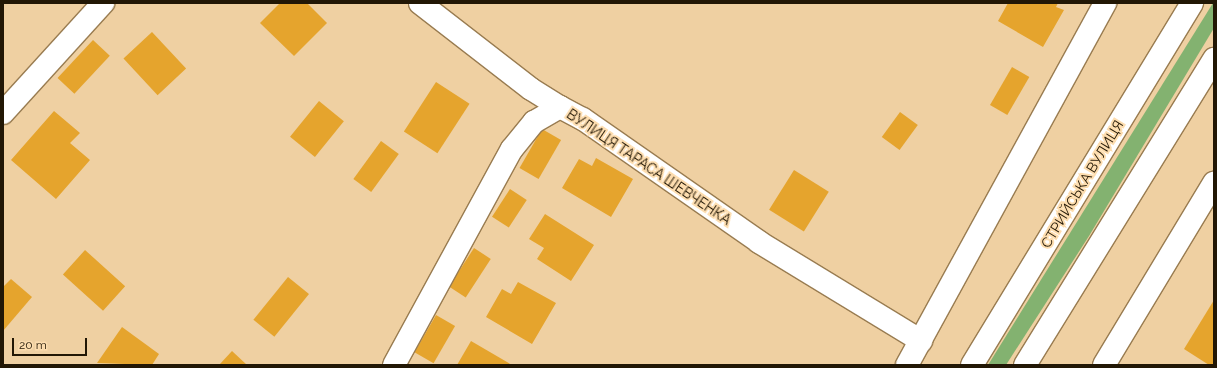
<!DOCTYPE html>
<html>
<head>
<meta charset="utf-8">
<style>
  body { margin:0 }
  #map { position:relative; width:1217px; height:368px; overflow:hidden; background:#efd0a2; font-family:Raleway,sans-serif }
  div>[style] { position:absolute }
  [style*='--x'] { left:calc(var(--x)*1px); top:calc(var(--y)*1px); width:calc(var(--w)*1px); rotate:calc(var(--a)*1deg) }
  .green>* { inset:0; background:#83b270 }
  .building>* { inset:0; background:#e5a42d; transform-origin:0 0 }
  .roads { filter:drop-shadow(1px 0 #997c51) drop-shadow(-1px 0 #997c51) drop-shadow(0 1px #997c51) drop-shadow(0 -1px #997c51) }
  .minor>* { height:22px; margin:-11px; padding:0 11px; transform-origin:11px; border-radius:11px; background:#fff }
  .highway>* { height:22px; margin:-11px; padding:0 11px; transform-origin:11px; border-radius:11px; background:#fff }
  span { translate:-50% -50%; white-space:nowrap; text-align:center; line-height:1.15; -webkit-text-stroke:4px #fdddaf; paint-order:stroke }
  .street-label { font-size:14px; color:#221705 }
  .frame { position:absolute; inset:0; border:4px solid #221705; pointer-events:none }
  .scale { position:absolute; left:12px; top:338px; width:75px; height:18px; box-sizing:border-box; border:2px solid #221705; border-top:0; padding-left:5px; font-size:12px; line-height:14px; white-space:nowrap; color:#221705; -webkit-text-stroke:3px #fdddaf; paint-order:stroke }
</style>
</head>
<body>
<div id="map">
  <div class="green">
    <i style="clip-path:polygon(1213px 3px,1214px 28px,1089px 236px,1006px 365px,988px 365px)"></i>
  </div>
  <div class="building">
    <i style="clip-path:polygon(280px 3px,307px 3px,327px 23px,294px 56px,260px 23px)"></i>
    <i style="clip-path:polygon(1008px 3px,1058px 3px,1056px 7px,1064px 10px,1043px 47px,998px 21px)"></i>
    <i style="left:152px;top:32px;width:50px;height:39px;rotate:47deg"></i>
    <i style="left:93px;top:40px;width:23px;height:52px;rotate:43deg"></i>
    <i style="left:1012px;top:67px;width:20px;height:44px;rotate:30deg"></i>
    <i style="left:436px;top:82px;width:40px;height:59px;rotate:33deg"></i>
    <i style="left:319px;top:101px;width:32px;height:46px;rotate:39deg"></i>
    <i style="clip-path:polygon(54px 111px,80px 133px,70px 143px,90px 160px,56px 199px,11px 160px)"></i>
    <i style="left:900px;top:112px;width:22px;height:31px;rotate:36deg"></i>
    <i style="left:542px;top:129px;width:22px;height:45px;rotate:30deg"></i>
    <i style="left:381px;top:141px;width:22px;height:47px;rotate:36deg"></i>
    <i style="clip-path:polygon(596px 158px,633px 179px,611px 217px,562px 188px,579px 159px,592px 166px)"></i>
    <i style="left:794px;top:170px;width:41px;height:47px;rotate:32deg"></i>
    <i style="left:510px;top:189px;width:20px;height:33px;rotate:33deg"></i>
    <i style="clip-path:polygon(545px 214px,594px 245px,571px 281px,537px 259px,544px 248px,529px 239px)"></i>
    <i style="left:474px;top:248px;width:20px;height:46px;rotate:33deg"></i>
    <i style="left:85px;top:250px;width:54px;height:33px;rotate:42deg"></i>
    <i style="left:288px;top:277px;width:27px;height:55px;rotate:39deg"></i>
    <i style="clip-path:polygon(11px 279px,32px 297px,3px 331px,3px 287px)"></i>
    <i style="clip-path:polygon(518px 282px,556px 303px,532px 344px,486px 317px,502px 289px,511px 294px)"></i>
    <i style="clip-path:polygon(1214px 300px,1214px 365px,1209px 365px,1184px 349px)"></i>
    <i style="left:436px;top:315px;width:22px;height:43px;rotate:30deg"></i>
    <i style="clip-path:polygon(122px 327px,159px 354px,152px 365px,97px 363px)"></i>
    <i style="clip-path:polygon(471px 341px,512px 365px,457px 365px)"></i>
    <i style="clip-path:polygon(232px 351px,247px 365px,219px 365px)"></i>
  </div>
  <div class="roads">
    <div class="minor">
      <i style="--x:420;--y:3;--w:140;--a:37.8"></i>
      <i style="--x:531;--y:89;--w:34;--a:32"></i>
      <i style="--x:3;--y:113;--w:149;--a:-47.7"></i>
      <i style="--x:394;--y:365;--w:246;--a:-61.4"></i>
      <i style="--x:512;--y:149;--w:35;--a:-51"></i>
      <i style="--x:534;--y:122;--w:30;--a:-30"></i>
      <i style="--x:560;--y:107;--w:26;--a:28"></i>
      <i style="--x:583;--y:119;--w:215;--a:34.9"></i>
      <i style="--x:759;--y:242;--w:190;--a:31.4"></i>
      <i style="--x:907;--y:365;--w:413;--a:-61.3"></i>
      <i style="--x:1104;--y:365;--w:213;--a:-58.9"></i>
    </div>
    <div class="highway">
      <i style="--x:972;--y:365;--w:424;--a:-58.7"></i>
      <i style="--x:1025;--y:365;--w:360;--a:-58.3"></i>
    </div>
  </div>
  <div class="street-label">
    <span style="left:649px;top:167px;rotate:34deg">ВУЛИЦЯ ТАРАСА ШЕВЧЕНКА</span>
    <span style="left:1082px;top:184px;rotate:-59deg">СТРИЙСЬКА ВУЛИЦЯ</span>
  </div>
  <div class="frame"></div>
  <div class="scale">20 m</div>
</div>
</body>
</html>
